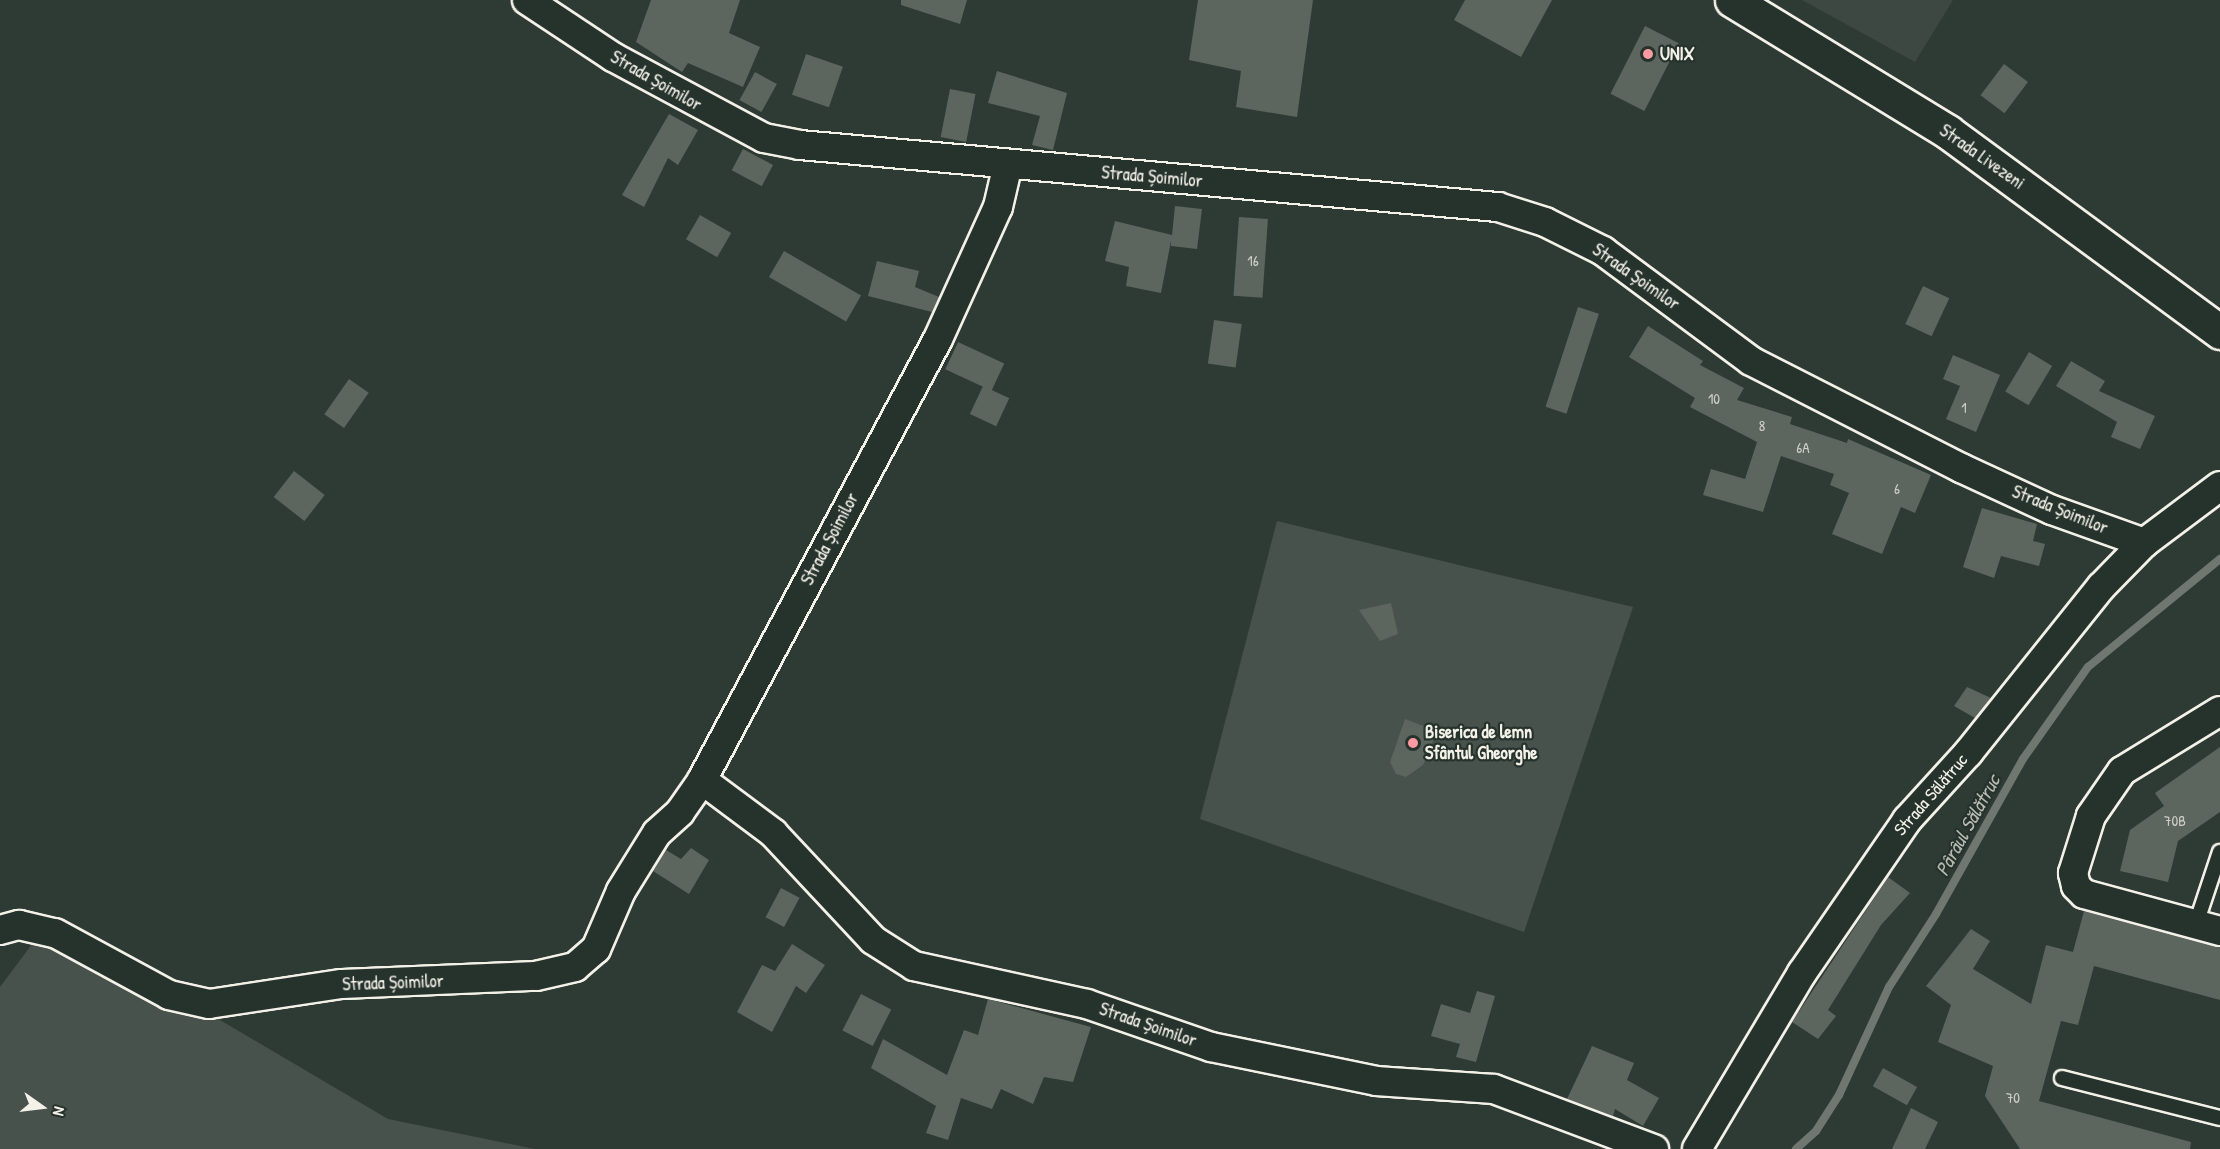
<!DOCTYPE html>
<html>
<head>
<meta charset="utf-8">
<style>
  body { margin:0 }
  #map { position:relative; width:2220px; height:1149px; overflow:hidden; background:#2e3b34; font-family:"Patrick Hand",sans-serif }
  div>[style] { position:absolute }
  [style*='--x'] { left:calc(var(--x)*1px); top:calc(var(--y)*1px); width:calc(var(--w)*1px); rotate:calc(var(--a)*1deg) }
  .built>* { inset:0; background:#3c4841 }
  .green>* { inset:0; background:#48524c }
  .stream>* { height:8px; margin:-4px; padding:0 4px; transform-origin:4px; border-radius:4px; background:#6f7770 }
  .building>* { inset:0; background:#5c655e; transform-origin:0 0 }
  .roads { filter:drop-shadow(2px 0 #f4f1e8) drop-shadow(-2px 0 #f4f1e8) drop-shadow(0 2px #f4f1e8) drop-shadow(0 -2px #f4f1e8) }
  .lane>* { height:14px; margin:-7px; padding:0 7px; transform-origin:7px; border-radius:7px; background:#26332d }
  .street>* { height:28px; margin:-14px; padding:0 14px; transform-origin:14px; border-radius:14px; background:#26332d }
  .primary>* { height:33px; margin:-16.5px; padding:0 16.5px; transform-origin:16.5px; border-radius:16.5px; background:#26332d }
  .dots>* { width:16px; height:16px; translate:-50% -50%; box-sizing:border-box; border:3px solid #26332d; border-radius:50% }
  span { translate:-50% -50%; white-space:nowrap; text-align:center; line-height:1.15; -webkit-text-stroke:4.5px #26332d; paint-order:stroke }
  .number-label { font-size:15px; color:#cecec6 }
  .number-label span { -webkit-text-stroke-width:0 }
  .poi-label { font-size:18px; color:#f4f1e8; font-weight:700 }
  .left { translate:0 -50%; text-align:left }
  .street-label { font-size:18px; color:#f4f1e8 }
  .water-label { font-size:20px; color:#b8bab2; font-style:italic }
  .north { position:absolute; left:12px; top:1077px; width:60px; height:60px; -webkit-text-stroke:4px #26332d; paint-order:stroke; rotate:104deg; font-size:16px; font-weight:700; line-height:24px; text-align:center; color:#f4f1e8 }
  .north::after { content:''; display:block; margin:auto; width:21px; height:27px; background:#f4f1e8; clip-path:polygon(50% 0,100% 100%,50% 72%,0 100%) }
</style>
</head>
<body>
<div id="map">
  <div class="built">
    <i style="clip-path:polygon(1802px 0,1953px 0,1915px 62px)"></i>
  </div>
  <div class="green">
    <i style="clip-path:polygon(1277px 521px,1633px 607px,1524px 932px,1200px 819px)"></i>
    <i style="clip-path:polygon(50px 920px,388px 1119px,535px 1149px,0 1149px,0 987px)"></i>
  </div>
  <div class="stream">
    <i style="--x:1796;--y:1149;--w:27;--a:-42"></i>
    <i style="--x:1816;--y:1131;--w:43;--a:-57.4"></i>
    <i style="--x:1839;--y:1095;--w:119;--a:-65.2"></i>
    <i style="--x:1889;--y:987;--w:87;--a:-57.2"></i>
    <i style="--x:1936;--y:914;--w:178;--a:-60.7"></i>
    <i style="--x:2023;--y:759;--w:113;--a:-54.8"></i>
    <i style="--x:2088;--y:667;--w:171;--a:-39.3"></i>
  </div>
  <div class="building">
    <i style="clip-path:polygon(651px 0,740px 0,729px 33px,760px 47px,743px 87px,688px 63px,682px 72px,636px 42px)"></i>
    <i style="clip-path:polygon(901px 0,967px 0,960px 24px,901px 5px)"></i>
    <i style="clip-path:polygon(1198px 0,1313px 0,1297px 117px,1236px 107px,1241px 71px,1189px 60px)"></i>
    <i style="clip-path:polygon(1465px 0,1552px 0,1521px 57px,1454px 20px)"></i>
    <i style="left:1645px;top:26px;width:38px;height:76px;rotate:27deg"></i>
    <i style="left:806px;top:54px;width:39px;height:43px;rotate:19deg"></i>
    <i style="left:2004px;top:64px;width:30px;height:39px;rotate:37deg"></i>
    <i style="clip-path:polygon(997px 71px,1067px 93px,1053px 150px,1032px 145px,1040px 116px,988px 103px)"></i>
    <i style="left:755px;top:72px;width:25px;height:32px;rotate:29deg"></i>
    <i style="left:950px;top:89px;width:26px;height:49px;rotate:11deg"></i>
    <i style="clip-path:polygon(669px 114px,698px 130px,678px 165px,668px 158px,644px 207px,622px 195px)"></i>
    <i style="left:743px;top:149px;width:34px;height:24px;rotate:28deg"></i>
    <i style="clip-path:polygon(1175px 206px,1202px 209px,1197px 249px,1171px 246px,1171px 241px,1161px 293px,1126px 286px,1129px 267px,1105px 261px,1115px 221px,1172px 235px)"></i>
    <i style="left:700px;top:215px;width:36px;height:28px;rotate:30deg"></i>
    <i style="left:1239px;top:217px;width:29px;height:79px;rotate:4deg"></i>
    <i style="left:784px;top:251px;width:89px;height:30px;rotate:30deg"></i>
    <i style="clip-path:polygon(877px 261px,919px 271px,915px 287px,939px 297px,932px 312px,868px 296px)"></i>
    <i style="left:1923px;top:286px;width:29px;height:42px;rotate:25deg"></i>
    <i style="left:1578px;top:307px;width:22px;height:105px;rotate:18deg"></i>
    <i style="left:1214px;top:320px;width:28px;height:44px;rotate:8deg"></i>
    <i style="clip-path:polygon(1648px 326px,1703px 361px,1700px 365px,1744px 388px,1737px 400px,1792px 417px,1790px 424px,1847px 443px,1848px 439px,1931px 475px,1915px 513px,1901px 507px,1882px 554px,1832px 534px,1849px 493px,1830px 485px,1834px 474px,1781px 456px,1763px 512px,1703px 495px,1711px 469px,1745px 479px,1757px 442px,1690px 407px,1695px 398px,1629px 357px)"></i>
    <i style="left:958px;top:342px;width:51px;height:30px;rotate:25deg"></i>
    <i style="left:2029px;top:352px;width:27px;height:46px;rotate:31deg"></i>
    <i style="clip-path:polygon(1953px 355px,2000px 375px,1976px 432px,1946px 419px,1960px 386px,1943px 379px)"></i>
    <i style="clip-path:polygon(2071px 361px,2105px 381px,2099px 391px,2155px 416px,2140px 449px,2111px 437px,2117px 422px,2056px 386px)"></i>
    <i style="left:349px;top:379px;width:24px;height:43px;rotate:35deg"></i>
    <i style="left:983px;top:386px;width:29px;height:31px;rotate:25deg"></i>
    <i style="left:294px;top:471px;width:39px;height:33px;rotate:38deg"></i>
    <i style="clip-path:polygon(1982px 508px,2037px 524px,2033px 541px,2045px 544px,2039px 566px,2001px 556px,1994px 578px,1963px 567px)"></i>
    <i style="clip-path:polygon(1391px 603px,1398px 634px,1380px 641px,1359px 610px)"></i>
    <i style="clip-path:polygon(1967px 687px,1991px 698px,1975px 718px,1954px 706px)"></i>
    <i style="clip-path:polygon(1405px 719px,1437px 731px,1423px 765px,1406px 777px,1396px 774px,1390px 762px)"></i>
    <i style="clip-path:polygon(2220px 747px,2220px 812px,2178px 841px,2168px 882px,2120px 871px,2130px 830px,2164px 806px,2155px 793px)"></i>
    <i style="clip-path:polygon(691px 848px,709px 860px,689px 894px,653px 871px,666px 850px,681px 859px)"></i>
    <i style="clip-path:polygon(1888px 877px,1910px 893px,1881px 925px,1828px 1010px,1836px 1016px,1818px 1039px,1792px 1022px)"></i>
    <i style="left:781px;top:888px;width:21px;height:33px;rotate:28deg"></i>
    <i style="clip-path:polygon(2084px 911px,2220px 947px,2220px 1000px,2094px 966px,2078px 1025px,2061px 1021px,2039px 1101px,2191px 1142px,2190px 1149px,2020px 1149px,1985px 1096px,1993px 1066px,1938px 1042px,1951px 1005px,1926px 986px,1971px 929px,1990px 941px,1973px 969px,2031px 1004px,2046px 945px,2073px 952px)"></i>
    <i style="clip-path:polygon(792px 944px,825px 965px,806px 993px,796px 986px,772px 1032px,737px 1012px,762px 965px,775px 971px)"></i>
    <i style="clip-path:polygon(1477px 991px,1495px 996px,1476px 1062px,1456px 1057px,1460px 1044px,1431px 1036px,1441px 1004px,1470px 1013px)"></i>
    <i style="left:861px;top:994px;width:34px;height:41px;rotate:27deg"></i>
    <i style="clip-path:polygon(988px 999px,1091px 1027px,1073px 1082px,1044px 1077px,1033px 1104px,1001px 1089px,992px 1109px,961px 1098px,948px 1140px,926px 1133px,936px 1106px,871px 1068px,883px 1039px,947px 1075px,964px 1030px,978px 1035px)"></i>
    <i style="clip-path:polygon(1592px 1046px,1634px 1063px,1627px 1080px,1659px 1098px,1643px 1126px,1615px 1109px,1613px 1116px,1567px 1099px)"></i>
    <i style="left:1883px;top:1068px;width:39px;height:21px;rotate:29deg"></i>
    <i style="clip-path:polygon(1911px 1108px,1938px 1122px,1925px 1149px,1892px 1149px)"></i>
  </div>
  <div class="roads">
    <div class="lane">
      <i style="--x:2196;--y:924;--w:76;--a:-71.6"></i>
      <i style="--x:2062;--y:1078;--w:163;--a:14.2"></i>
    </div>
    <div class="street">
      <i style="--x:527;--y:0;--w:103;--a:33.5"></i>
      <i style="--x:613;--y:57;--w:171;--a:28.2"></i>
      <i style="--x:764;--y:138;--w:37;--a:11"></i>
      <i style="--x:800;--y:145;--w:701;--a:5.08"></i>
      <i style="--x:1498;--y:207;--w:49;--a:17.7"></i>
      <i style="--x:1545;--y:222;--w:65;--a:26.6"></i>
      <i style="--x:1603;--y:251;--w:184;--a:36.6"></i>
      <i style="--x:1751;--y:361;--w:236;--a:27"></i>
      <i style="--x:1961;--y:468;--w:100;--a:24.8"></i>
      <i style="--x:2052;--y:510;--w:98;--a:19.7"></i>
      <i style="--x:2220;--y:711;--w:115;--a:148.5"></i>
      <i style="--x:2122;--y:771;--w:55;--a:124.6"></i>
      <i style="--x:2091;--y:816;--w:60;--a:107.5"></i>
      <i style="--x:2073;--y:873;--w:13;--a:77"></i>
      <i style="--x:2076;--y:886;--w:11;--a:45"></i>
      <i style="--x:2084;--y:894;--w:141;--a:15.2"></i>
      <i style="--x:702;--y:780;--w:89;--a:36.7"></i>
      <i style="--x:773;--y:833;--w:146;--a:46.9"></i>
      <i style="--x:873;--y:940;--w:49;--a:32.4"></i>
      <i style="--x:914;--y:966;--w:177;--a:12.4"></i>
      <i style="--x:1087;--y:1004;--w:131;--a:19.1"></i>
      <i style="--x:1211;--y:1047;--w:168;--a:11.6"></i>
      <i style="--x:1376;--y:1081;--w:118;--a:3.9"></i>
      <i style="--x:1494;--y:1089;--w:171;--a:20.6"></i>
      <i style="--x:0;--y:930;--w:20;--a:-15"></i>
      <i style="--x:19;--y:925;--w:37;--a:13"></i>
      <i style="--x:55;--y:933;--w:130;--a:28.5"></i>
      <i style="--x:169;--y:995;--w:41;--a:12.7"></i>
      <i style="--x:209;--y:1004;--w:134;--a:-8.6"></i>
      <i style="--x:342;--y:984;--w:194;--a:-2.4"></i>
      <i style="--x:536;--y:976;--w:40;--a:-13"></i>
      <i style="--x:575;--y:967;--w:28;--a:-41"></i>
      <i style="--x:596;--y:949;--w:63;--a:-66.7"></i>
      <i style="--x:621;--y:891;--w:68;--a:-58.2"></i>
      <i style="--x:657;--y:833;--w:31;--a:-42"></i>
      <i style="--x:680;--y:812;--w:39;--a:-55"></i>
      <i style="--x:702;--y:780;--w:500;--a:-61.85"></i>
      <i style="--x:938;--y:339;--w:145;--a:-65.6"></i>
      <i style="--x:998;--y:207;--w:44;--a:-76.9"></i>
      <i style="--x:1697;--y:1149;--w:205;--a:-59.2"></i>
      <i style="--x:1802;--y:973;--w:186;--a:-55.5"></i>
      <i style="--x:1907;--y:820;--w:91;--a:-47.7"></i>
      <i style="--x:1968;--y:753;--w:213;--a:-51.3"></i>
      <i style="--x:2101;--y:587;--w:62;--a:-45.7"></i>
      <i style="--x:2144;--y:543;--w:95;--a:-36.9"></i>
    </div>
    <div class="primary">
      <i style="--x:1732;--y:0;--w:253;--a:31.4"></i>
      <i style="--x:1948;--y:132;--w:338;--a:36.3"></i>
    </div>
  </div>
  <div class="dots">
    <i style="left:1648px;top:54px;background:#ff9aa2"></i>
    <i style="left:1413px;top:743px;background:#ff9aa2"></i>
  </div>
  <div class="number-label">
    <span style="left:1253px;top:261px">16</span>
    <span style="left:1714px;top:399px">10</span>
    <span style="left:1964px;top:408px">1</span>
    <span style="left:1762px;top:426px">8</span>
    <span style="left:1803px;top:448px">6A</span>
    <span style="left:1897px;top:489px">6</span>
    <span style="left:2175px;top:821px">70B</span>
    <span style="left:2013px;top:1098px">70</span>
  </div>
  <div class="poi-label">
    <span class="left" style="left:1660px;top:54px">UNIX</span>
    <span class="left" style="left:1425px;top:743px">Biserica de lemn<br>Sfântul Gheorghe</span>
  </div>
  <div class="street-label">
    <span style="left:656px;top:81px;rotate:30deg">Strada Șoimilor</span>
    <span style="left:1982px;top:157px;rotate:35deg">Strada Livezeni</span>
    <span style="left:1152px;top:177px;rotate:5deg">Strada Șoimilor</span>
    <span style="left:1636px;top:277px;rotate:35deg">Strada Șoimilor</span>
    <span style="left:2060px;top:510px;rotate:22deg">Strada Șoimilor</span>
    <span style="left:830px;top:539px;rotate:-62deg">Strada Șoimilor</span>
    <span style="left:1931px;top:795px;rotate:-49deg">Strada Sălătruc</span>
    <span style="left:393px;top:983px;rotate:-2deg">Strada Șoimilor</span>
    <span style="left:1148px;top:1025px;rotate:19deg">Strada Șoimilor</span>
  </div>
  <div class="water-label">
    <span style="left:1967px;top:825px;rotate:-61deg">Pârâul Sălătruc</span>
  </div>
  <div class="north">N</div>
</div>
</body>
</html>
